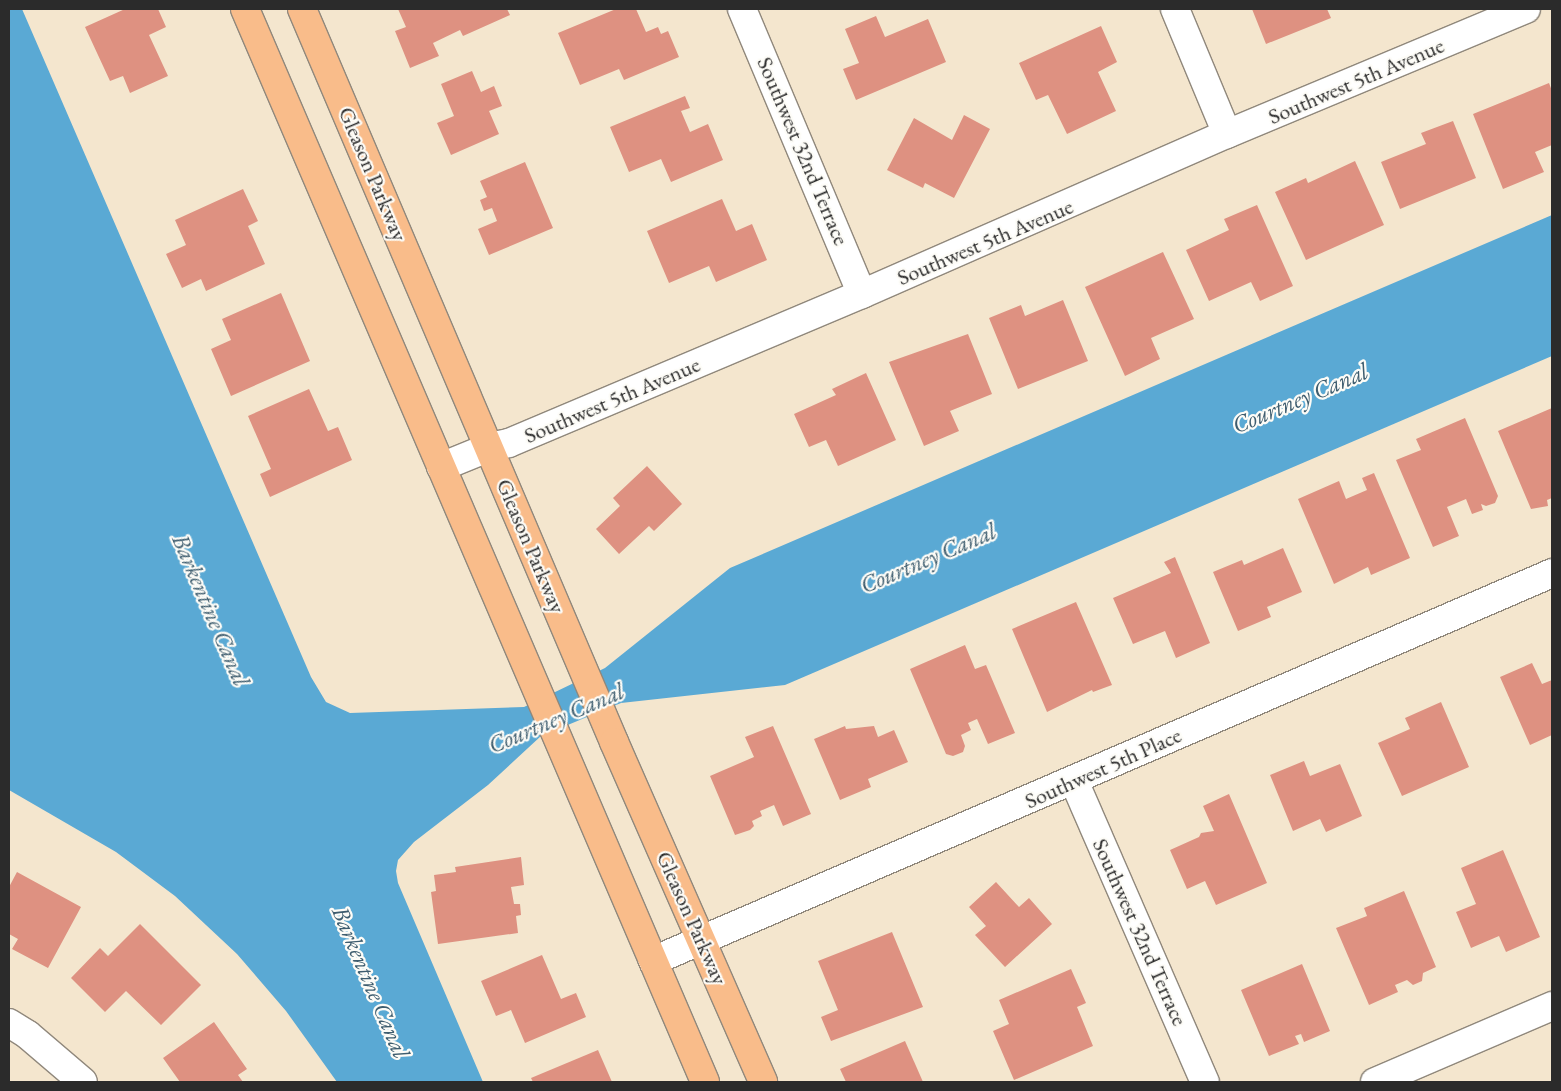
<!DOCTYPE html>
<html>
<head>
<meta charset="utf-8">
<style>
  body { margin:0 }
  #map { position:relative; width:1561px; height:1091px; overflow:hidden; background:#f4e6ce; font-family:"EB Garamond",serif }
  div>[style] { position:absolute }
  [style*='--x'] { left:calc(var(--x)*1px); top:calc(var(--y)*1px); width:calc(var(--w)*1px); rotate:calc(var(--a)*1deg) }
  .water>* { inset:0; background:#5aa9d4 }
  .building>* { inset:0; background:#de9181 }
  .roads { filter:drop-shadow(1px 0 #90887c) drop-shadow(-1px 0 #90887c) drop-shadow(0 1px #90887c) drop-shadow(0 -1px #90887c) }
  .minor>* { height:28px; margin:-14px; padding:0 14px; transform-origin:14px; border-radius:14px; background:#fff }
  .major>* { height:28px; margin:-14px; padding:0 14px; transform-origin:14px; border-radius:14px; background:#f9bc8a }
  span { translate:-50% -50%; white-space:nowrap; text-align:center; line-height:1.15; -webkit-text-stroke:4.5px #fdfcf7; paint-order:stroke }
  .street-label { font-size:22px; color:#2b2b2b }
  .water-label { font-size:24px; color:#3e5d6f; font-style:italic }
  .frame { position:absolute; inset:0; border:10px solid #2b2b2b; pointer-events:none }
</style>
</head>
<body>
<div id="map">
  <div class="water">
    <i style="clip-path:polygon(9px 9px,22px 9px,311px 677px,326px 702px,350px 713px,524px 707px,605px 668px,730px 568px,1552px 215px,1552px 356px,785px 685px,621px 703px,541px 736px,488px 785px,414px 842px,398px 860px,396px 871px,398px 883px,483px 1082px,337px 1082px,286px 1011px,237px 954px,175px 896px,116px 852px,9px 790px)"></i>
  </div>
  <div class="building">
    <i style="clip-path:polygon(125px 9px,158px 9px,166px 27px,149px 35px,168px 76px,130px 93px,123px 76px,110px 81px,85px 27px)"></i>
    <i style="clip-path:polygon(398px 9px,507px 9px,510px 15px,463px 36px,460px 30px,433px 43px,439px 56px,410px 68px,395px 31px,406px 27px)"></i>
    <i style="clip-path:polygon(616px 9px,636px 9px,646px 32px,658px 27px,661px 34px,668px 31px,679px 57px,624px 80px,619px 69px,580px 85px,558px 33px)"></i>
    <i style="clip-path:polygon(1252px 9px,1327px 9px,1331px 18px,1266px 44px)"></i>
    <i style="clip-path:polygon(876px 16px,885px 37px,928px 19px,946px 62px,856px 100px,843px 69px,859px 63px,845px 29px)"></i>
    <i style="clip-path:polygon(1101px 26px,1117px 62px,1098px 72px,1116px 111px,1067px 134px,1048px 95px,1036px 100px,1019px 63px)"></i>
    <i style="clip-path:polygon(472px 71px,481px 92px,494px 86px,502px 106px,489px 111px,499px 134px,451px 155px,437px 123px,454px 116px,441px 84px)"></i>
    <i style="clip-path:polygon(1549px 83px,1552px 91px,1552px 145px,1535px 152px,1544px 172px,1503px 189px,1473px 114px)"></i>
    <i style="clip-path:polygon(685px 96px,690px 108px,681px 111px,690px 132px,708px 124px,723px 160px,671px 182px,661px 159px,629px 172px,610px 127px)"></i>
    <i style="clip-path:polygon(964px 115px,990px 129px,954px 198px,925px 183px,923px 188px,887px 170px,914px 118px,952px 140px)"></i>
    <i style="clip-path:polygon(1453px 121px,1476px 178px,1400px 209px,1381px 162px,1426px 144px,1421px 133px)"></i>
    <i style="clip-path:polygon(1355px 161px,1384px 225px,1306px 260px,1275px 192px,1306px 178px,1308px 183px)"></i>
    <i style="clip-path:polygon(525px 162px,553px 228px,489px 255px,478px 229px,497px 221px,492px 208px,484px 211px,480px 200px,487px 197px,480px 181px)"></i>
    <i style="clip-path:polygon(243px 189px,258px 221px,248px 226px,265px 264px,206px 291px,201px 279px,182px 288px,166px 254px,186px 245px,175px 220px)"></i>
    <i style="clip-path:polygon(722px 199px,736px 231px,752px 224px,767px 260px,716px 282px,709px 266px,669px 283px,647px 231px)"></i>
    <i style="clip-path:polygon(1257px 205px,1293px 286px,1260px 301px,1251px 282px,1209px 301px,1186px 250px,1229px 230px,1224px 219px)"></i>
    <i style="clip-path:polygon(1163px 252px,1194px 319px,1151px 338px,1160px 359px,1125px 376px,1085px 287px)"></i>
    <i style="clip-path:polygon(281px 293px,310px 361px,231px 396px,211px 349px,231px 340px,222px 319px)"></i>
    <i style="clip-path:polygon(1063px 300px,1088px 361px,1018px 389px,989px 318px,1021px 305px,1025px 316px)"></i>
    <i style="clip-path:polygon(968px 334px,992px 394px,950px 411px,959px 431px,924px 446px,889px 362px)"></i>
    <i style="clip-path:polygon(866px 373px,896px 440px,838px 466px,826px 440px,809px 447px,794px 414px,836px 395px,832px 389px)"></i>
    <i style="clip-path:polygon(309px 389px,328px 431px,338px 427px,352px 460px,270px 497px,260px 474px,271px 469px,248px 416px)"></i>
    <i style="clip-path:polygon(1552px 408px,1552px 498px,1547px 500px,1548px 506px,1531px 509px,1498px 431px)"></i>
    <i style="clip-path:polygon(1465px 418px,1498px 496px,1495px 503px,1486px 506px,1481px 504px,1483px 510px,1472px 514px,1466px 499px,1447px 507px,1459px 536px,1433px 547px,1396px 460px,1421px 450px,1416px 439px)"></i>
    <i style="clip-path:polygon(647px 466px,682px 504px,654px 531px,649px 526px,619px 554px,596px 529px,620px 506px,613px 498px)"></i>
    <i style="clip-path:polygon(1374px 473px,1410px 558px,1371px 575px,1368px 567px,1334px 584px,1298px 499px,1339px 481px,1346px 499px,1367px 490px,1362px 478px)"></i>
    <i style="clip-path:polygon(1283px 548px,1302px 592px,1267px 607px,1271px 617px,1238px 631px,1213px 572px,1242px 560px,1244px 565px)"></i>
    <i style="clip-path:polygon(1175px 557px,1210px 643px,1176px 658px,1165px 631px,1133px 644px,1113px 598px,1171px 573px,1164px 562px)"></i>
    <i style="clip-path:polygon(1076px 602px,1112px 685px,1093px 692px,1092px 690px,1047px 712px,1012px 629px)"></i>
    <i style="clip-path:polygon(965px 645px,975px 669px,986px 665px,1015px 733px,988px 744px,977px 719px,968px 723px,971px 730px,961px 735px,965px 746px,963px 752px,953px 756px,946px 754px,910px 669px)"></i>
    <i style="clip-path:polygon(1532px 663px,1542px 684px,1552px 680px,1552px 735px,1530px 745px,1500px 677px)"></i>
    <i style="clip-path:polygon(1441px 702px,1469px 767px,1402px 796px,1378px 743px,1410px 729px,1405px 718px)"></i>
    <i style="clip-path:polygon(773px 726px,811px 814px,783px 826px,774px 805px,760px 811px,762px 816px,752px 821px,754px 826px,750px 830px,735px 835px,710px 776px,754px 757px,745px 737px)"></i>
    <i style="clip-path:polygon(845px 726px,846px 729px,874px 726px,878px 737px,894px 730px,908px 762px,868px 779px,871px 787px,840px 800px,814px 739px)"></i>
    <i style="clip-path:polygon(1304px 761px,1310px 776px,1340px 764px,1362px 816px,1326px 832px,1320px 819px,1293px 831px,1270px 775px)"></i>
    <i style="clip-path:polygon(1229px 794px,1267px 883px,1216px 905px,1205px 881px,1187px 889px,1170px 850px,1199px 837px,1201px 833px,1214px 831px,1203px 806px)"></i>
    <i style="clip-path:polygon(1503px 850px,1540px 937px,1506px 952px,1499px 936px,1471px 948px,1456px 912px,1476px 904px,1461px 868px)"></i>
    <i style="clip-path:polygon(521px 857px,524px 885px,511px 887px,514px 904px,520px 904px,521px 915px,516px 916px,518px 933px,438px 944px,431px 892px,436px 891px,434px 875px,456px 872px,455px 867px)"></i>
    <i style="clip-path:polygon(17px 872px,81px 907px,48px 968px,12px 949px,18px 939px,9px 934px,9px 887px)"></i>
    <i style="clip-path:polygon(996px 882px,1019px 907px,1029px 898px,1052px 924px,1005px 967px,975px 935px,986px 926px,969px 907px)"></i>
    <i style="clip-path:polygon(1404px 891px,1436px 967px,1423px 973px,1422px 981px,1413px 985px,1407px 980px,1395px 985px,1398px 992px,1369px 1005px,1336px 928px,1367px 916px,1364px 908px)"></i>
    <i style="clip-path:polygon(140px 924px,201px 985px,161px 1025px,126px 991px,105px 1012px,71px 978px,100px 948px,108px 956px)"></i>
    <i style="clip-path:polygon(892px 932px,923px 1007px,831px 1041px,821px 1017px,838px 1010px,818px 961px)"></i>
    <i style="clip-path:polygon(542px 955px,561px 999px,576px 993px,586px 1017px,525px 1043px,511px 1010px,496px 1016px,481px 981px)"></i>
    <i style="clip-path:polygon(1302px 964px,1330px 1031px,1304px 1042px,1301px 1034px,1295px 1036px,1299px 1044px,1269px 1056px,1241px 990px)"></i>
    <i style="clip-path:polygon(1071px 969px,1086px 1003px,1077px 1007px,1093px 1046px,1014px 1080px,993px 1031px,1009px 1024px,999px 1000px)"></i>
    <i style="clip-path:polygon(214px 1022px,247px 1069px,238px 1075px,243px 1082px,180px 1082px,163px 1058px)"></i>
    <i style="clip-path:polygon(905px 1041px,923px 1082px,846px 1082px,840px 1069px)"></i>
    <i style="clip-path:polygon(598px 1050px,612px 1082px,533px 1082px,531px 1078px)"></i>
  </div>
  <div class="roads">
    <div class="minor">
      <i style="--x:742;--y:9;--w:309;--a:67.2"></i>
      <i style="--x:1175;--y:9;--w:135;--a:67.4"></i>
      <i style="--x:441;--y:467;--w:53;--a:-22.2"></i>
      <i style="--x:490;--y:447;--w:19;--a:-12"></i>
      <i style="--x:509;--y:443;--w:383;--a:-22.9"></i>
      <i style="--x:862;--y:294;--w:399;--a:-23.7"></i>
      <i style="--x:1227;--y:134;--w:324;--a:-22.7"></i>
      <i style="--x:1074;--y:781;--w:328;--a:66.5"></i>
      <i style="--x:653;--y:961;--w:979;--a:-23.34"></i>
      <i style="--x:9;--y:1023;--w:22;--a:32"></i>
      <i style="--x:28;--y:1035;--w:72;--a:40.5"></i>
      <i style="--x:1375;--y:1082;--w:193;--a:-23.2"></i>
    </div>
    <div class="major">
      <i style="--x:245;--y:9;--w:1167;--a:66.79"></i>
      <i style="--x:302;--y:9;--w:797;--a:66.94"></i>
      <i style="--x:614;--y:742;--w:371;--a:66.3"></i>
    </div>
  </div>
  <div class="street-label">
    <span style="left:1356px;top:81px;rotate:-23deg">Southwest 5th Avenue</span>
    <span style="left:803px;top:151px;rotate:67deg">Southwest 32nd Terrace</span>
    <span style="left:373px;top:174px;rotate:67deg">Gleason Parkway</span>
    <span style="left:985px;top:242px;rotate:-23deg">Southwest 5th Avenue</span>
    <span style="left:612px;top:400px;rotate:-23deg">Southwest 5th Avenue</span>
    <span style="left:531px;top:546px;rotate:67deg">Gleason Parkway</span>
    <span style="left:1103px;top:768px;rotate:-24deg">Southwest 5th Place</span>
    <span style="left:692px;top:918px;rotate:66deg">Gleason Parkway</span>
    <span style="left:1140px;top:932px;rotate:66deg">Southwest 32nd Terrace</span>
  </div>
  <div class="water-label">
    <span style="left:1300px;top:398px;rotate:-23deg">Courtney Canal</span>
    <span style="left:928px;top:558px;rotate:-23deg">Courtney Canal</span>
    <span style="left:211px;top:610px;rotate:67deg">Barkentine Canal</span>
    <span style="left:556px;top:718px;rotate:-23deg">Courtney Canal</span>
    <span style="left:371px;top:982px;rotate:67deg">Barkentine Canal</span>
  </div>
  <div class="frame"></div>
</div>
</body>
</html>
